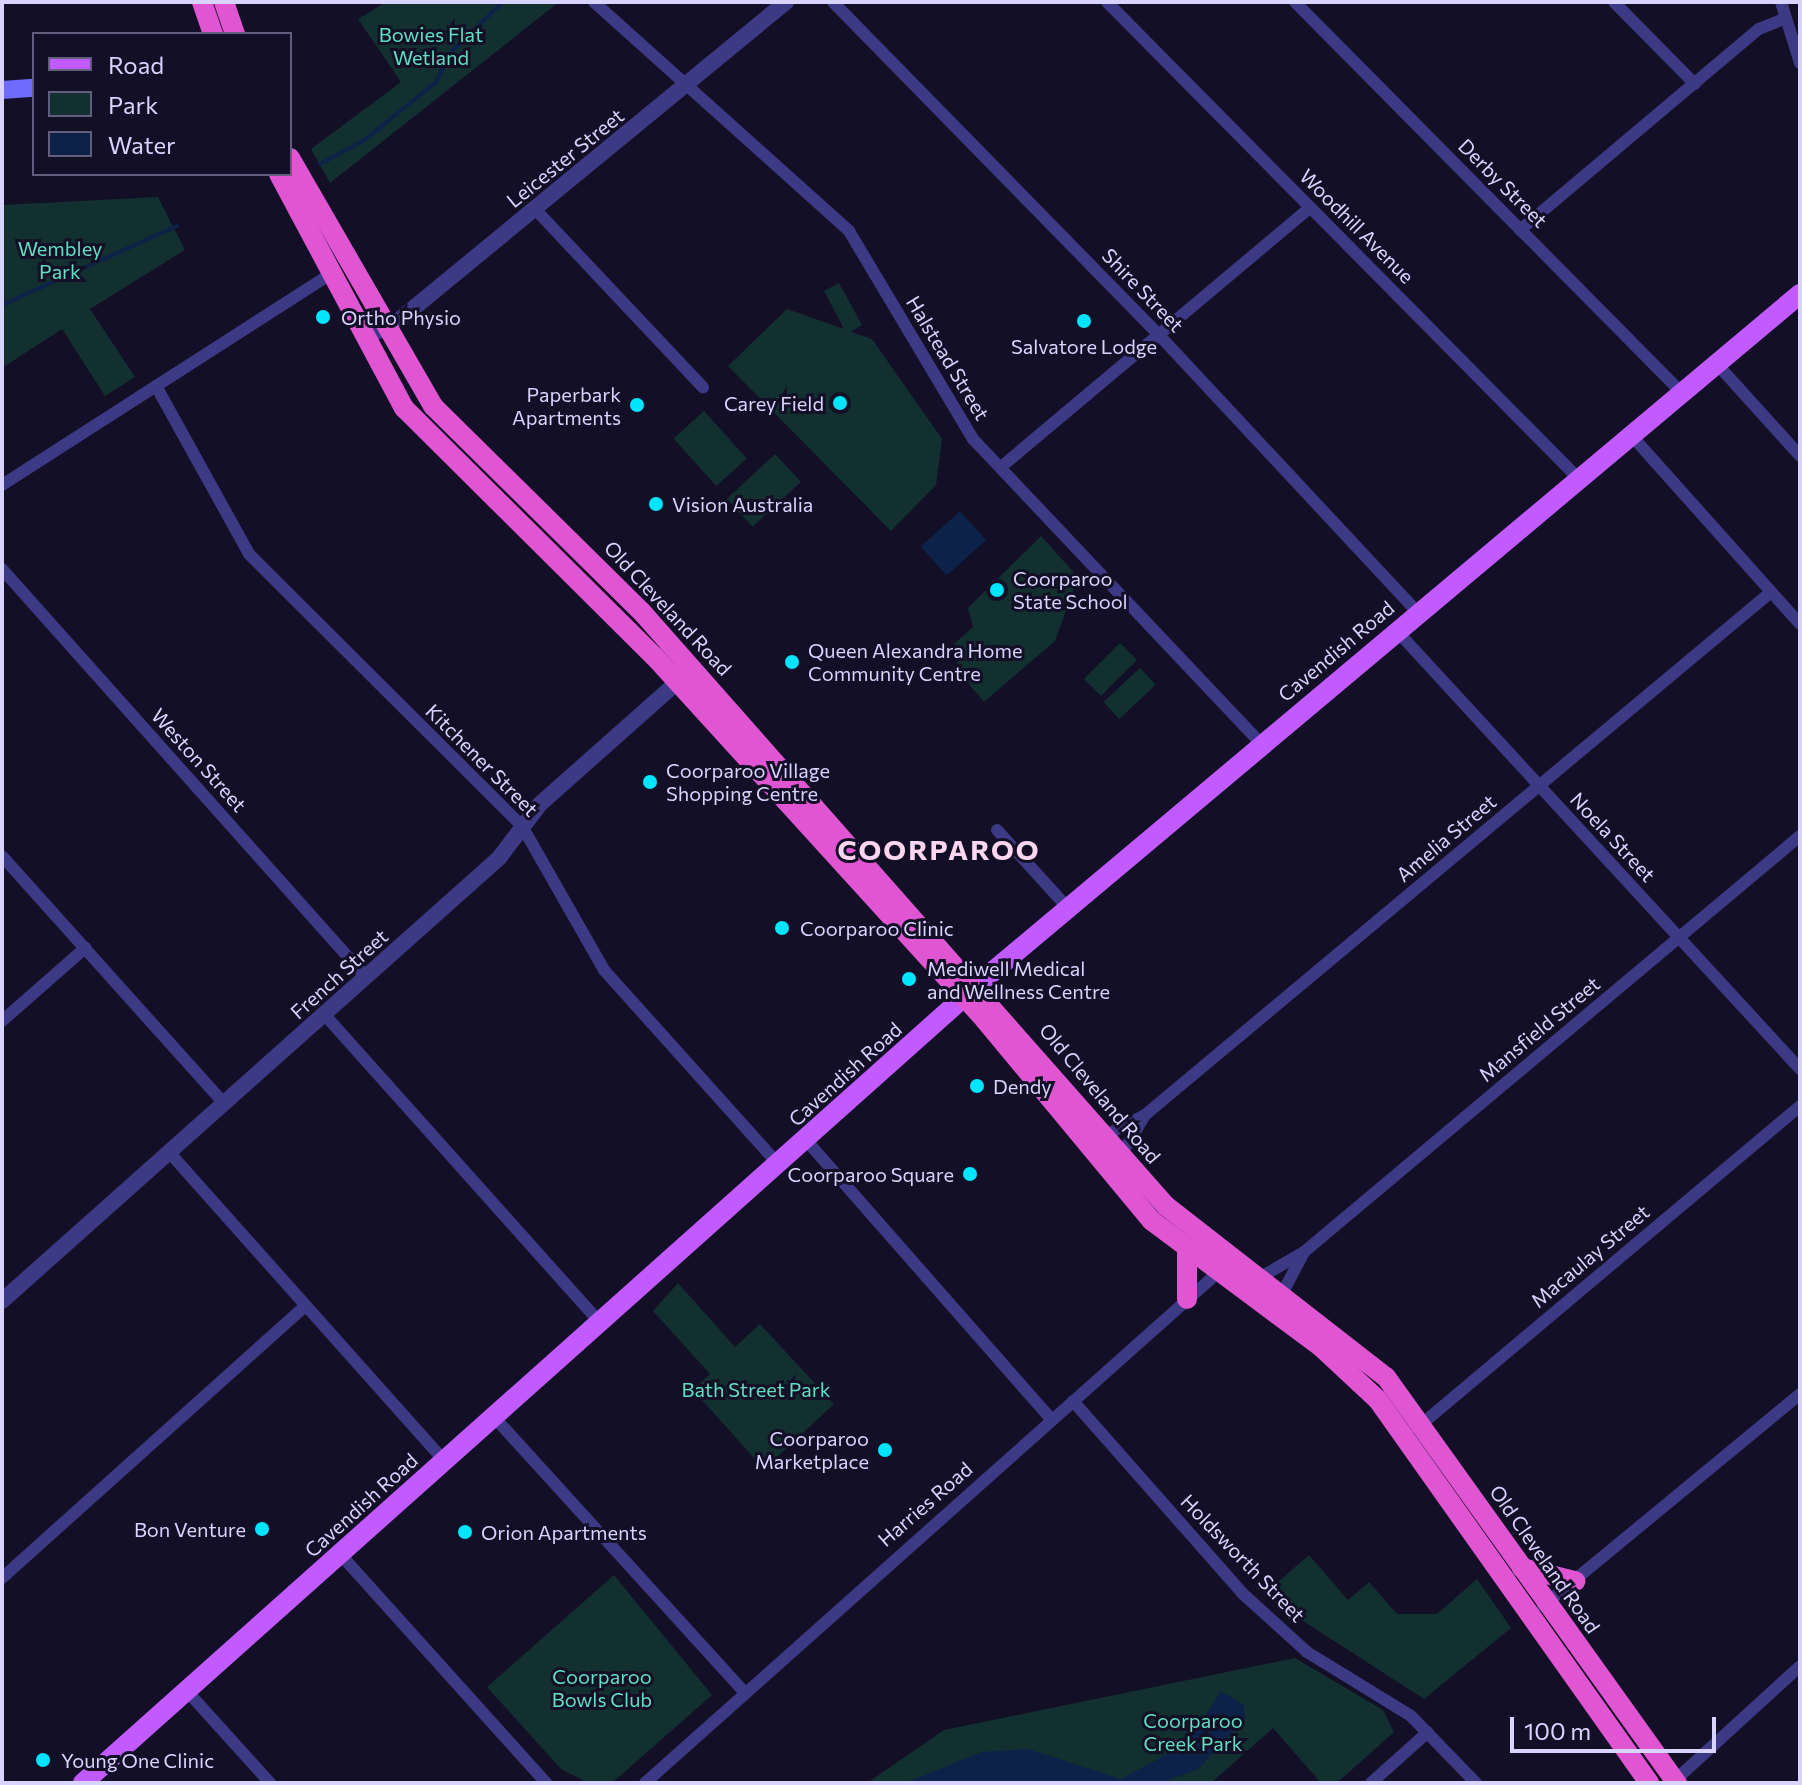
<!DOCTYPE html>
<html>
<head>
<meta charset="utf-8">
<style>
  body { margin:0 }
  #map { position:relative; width:1802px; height:1785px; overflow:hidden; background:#130f26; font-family:Commissioner,sans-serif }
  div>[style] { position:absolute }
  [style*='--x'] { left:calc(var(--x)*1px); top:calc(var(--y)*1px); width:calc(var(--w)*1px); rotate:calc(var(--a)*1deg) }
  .green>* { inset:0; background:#12302f; transform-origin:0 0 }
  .water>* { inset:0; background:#0c2248; transform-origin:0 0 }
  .stream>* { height:4px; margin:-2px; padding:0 2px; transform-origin:2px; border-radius:2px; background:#0c2248 }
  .minor>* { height:12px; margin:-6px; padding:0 6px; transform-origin:6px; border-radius:6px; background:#3d3a85 }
  .tertiary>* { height:16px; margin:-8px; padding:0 8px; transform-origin:8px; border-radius:8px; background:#3d3a85 }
  .secondary>* { height:18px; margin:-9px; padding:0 9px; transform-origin:9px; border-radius:9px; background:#6f6bff }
  .primary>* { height:20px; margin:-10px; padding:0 10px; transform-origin:10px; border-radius:10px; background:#c25bff }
  .trunk>* { height:20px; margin:-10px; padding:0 10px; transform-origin:10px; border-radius:10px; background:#e055d1 }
  .dots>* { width:22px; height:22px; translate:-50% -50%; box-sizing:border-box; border:4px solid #130f26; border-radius:50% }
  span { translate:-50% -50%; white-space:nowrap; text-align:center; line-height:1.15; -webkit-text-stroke:6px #130f26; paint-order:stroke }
  .park-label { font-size:20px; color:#5fe0c0 }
  .street-label { font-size:20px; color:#d9d4ff }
  .poi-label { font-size:20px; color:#d9d4ff }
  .left { translate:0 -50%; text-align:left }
  .right { translate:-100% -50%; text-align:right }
  .district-label { font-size:28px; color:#ffd6f0; font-weight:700; letter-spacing:2px }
  .frame { position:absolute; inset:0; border:4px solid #d9d4ff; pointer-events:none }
  .legend { position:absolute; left:32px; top:32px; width:260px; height:144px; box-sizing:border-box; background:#130f26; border:2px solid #625e7d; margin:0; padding:10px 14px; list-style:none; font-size:24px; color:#d9d4ff }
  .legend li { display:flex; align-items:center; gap:16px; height:40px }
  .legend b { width:40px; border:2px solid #625e7d }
  .scale { position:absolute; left:1510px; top:1717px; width:206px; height:36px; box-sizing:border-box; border:4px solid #d9d4ff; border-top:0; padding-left:10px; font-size:24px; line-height:28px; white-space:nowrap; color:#d9d4ff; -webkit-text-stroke:6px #130f26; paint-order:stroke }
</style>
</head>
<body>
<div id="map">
  <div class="green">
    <i style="clip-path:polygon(386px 2px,559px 2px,330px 183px,311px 149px,401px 82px,358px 19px)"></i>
    <i style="clip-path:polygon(158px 197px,185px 250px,90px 309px,135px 377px,105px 396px,62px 329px,2px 368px,2px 205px)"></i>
    <i style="clip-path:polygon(839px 283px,862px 325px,851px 332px,872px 339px,942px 439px,936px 485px,891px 531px,728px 366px,787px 309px,844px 329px,824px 291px)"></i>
    <i style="left:704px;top:411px;width:64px;height:41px;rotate:48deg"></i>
    <i style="left:775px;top:454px;width:38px;height:66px;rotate:47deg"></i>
    <i style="clip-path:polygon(1041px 536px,1078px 577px,1055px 641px,984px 702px,960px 674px,954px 644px,973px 627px,968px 608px)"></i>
    <i style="left:1120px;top:643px;width:24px;height:51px;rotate:45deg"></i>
    <i style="left:1140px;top:668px;width:23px;height:50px;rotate:47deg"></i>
    <i style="clip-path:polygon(678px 1283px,735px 1347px,760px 1324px,834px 1404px,764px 1469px,693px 1390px,710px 1374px,653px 1311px)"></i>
    <i style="clip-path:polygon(1309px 1555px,1348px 1600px,1369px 1582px,1397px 1614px,1437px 1614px,1477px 1579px,1511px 1628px,1424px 1699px,1263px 1595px)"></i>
    <i style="clip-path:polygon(614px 1575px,712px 1695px,612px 1783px,588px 1783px,561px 1769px,487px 1687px)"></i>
    <i style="clip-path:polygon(1295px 1658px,1383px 1710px,1394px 1732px,1337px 1783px,1321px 1783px,1273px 1728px,1211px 1783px,867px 1783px,944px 1730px)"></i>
  </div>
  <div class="water">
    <i style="left:960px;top:511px;width:39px;height:53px;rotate:48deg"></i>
    <i style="clip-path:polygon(1221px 1691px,1244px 1705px,1245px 1719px,1198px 1769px,1161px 1783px,906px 1783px,981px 1752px,1028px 1749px,1121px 1779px,1188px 1743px)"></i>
  </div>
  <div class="stream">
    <i style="--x:320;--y:164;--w:52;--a:-28.5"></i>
    <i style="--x:366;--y:139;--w:90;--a:-39.2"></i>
    <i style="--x:436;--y:82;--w:35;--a:-63"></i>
    <i style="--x:452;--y:51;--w:71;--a:-43.9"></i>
    <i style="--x:2;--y:305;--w:192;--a:-24.3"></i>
  </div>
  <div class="minor">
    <i style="--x:594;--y:2;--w:343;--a:41.9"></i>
    <i style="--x:849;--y:231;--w:242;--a:59.2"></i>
    <i style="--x:973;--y:439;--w:421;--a:46.6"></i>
    <i style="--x:833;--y:2;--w:466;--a:45.6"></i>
    <i style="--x:1159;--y:335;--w:380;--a:47"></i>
    <i style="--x:1107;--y:2;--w:671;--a:45.3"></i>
    <i style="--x:1295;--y:2;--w:550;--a:45.29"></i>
    <i style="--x:1614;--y:2;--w:115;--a:45.4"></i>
    <i style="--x:1781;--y:2;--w:64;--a:72.7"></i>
    <i style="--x:535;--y:209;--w:245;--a:46.7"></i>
    <i style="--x:1520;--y:230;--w:312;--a:-40.1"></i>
    <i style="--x:1759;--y:29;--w:24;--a:-22"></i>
    <i style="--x:1717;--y:364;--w:124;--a:47.9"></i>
    <i style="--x:156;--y:386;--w:192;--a:61"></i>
    <i style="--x:249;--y:554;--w:385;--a:44.9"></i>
    <i style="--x:522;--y:826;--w:166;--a:60.3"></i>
    <i style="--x:604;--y:970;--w:262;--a:48.1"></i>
    <i style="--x:1631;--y:435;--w:254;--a:48.2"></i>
    <i style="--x:1001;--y:467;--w:403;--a:-40"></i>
    <i style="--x:2;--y:485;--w:391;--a:-32.7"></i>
    <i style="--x:2;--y:569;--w:547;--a:48.26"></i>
    <i style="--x:1397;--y:631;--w:595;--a:47.38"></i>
    <i style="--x:997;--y:830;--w:104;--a:47.7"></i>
    <i style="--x:2;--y:856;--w:332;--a:48.1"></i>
    <i style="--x:324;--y:1014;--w:416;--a:48.2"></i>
    <i style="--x:2;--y:1021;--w:111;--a:-41.3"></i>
    <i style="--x:1104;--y:1136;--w:46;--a:-27.1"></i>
    <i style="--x:806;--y:1140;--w:371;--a:48.7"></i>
    <i style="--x:169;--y:1152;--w:415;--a:48.3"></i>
    <i style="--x:1121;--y:1155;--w:47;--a:-59"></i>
    <i style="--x:1145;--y:1115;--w:816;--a:-39.88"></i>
    <i style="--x:1261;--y:1277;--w:50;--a:-30.2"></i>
    <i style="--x:1304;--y:1252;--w:647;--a:-39.99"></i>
    <i style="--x:1283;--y:1292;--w:45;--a:-62.3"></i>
    <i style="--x:1073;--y:1401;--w:256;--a:48.6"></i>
    <i style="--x:1242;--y:1593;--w:88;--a:42.2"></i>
    <i style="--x:1307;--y:1652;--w:122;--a:31.6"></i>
    <i style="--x:1411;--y:1716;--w:93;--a:45.9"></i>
    <i style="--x:495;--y:1418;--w:370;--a:47.7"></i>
    <i style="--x:1417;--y:1428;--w:500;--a:-40.05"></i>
    <i style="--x:341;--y:1555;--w:307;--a:48"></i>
    <i style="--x:2;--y:1578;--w:407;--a:-41.9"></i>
    <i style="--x:1543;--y:1606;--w:333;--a:-39.5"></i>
    <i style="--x:187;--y:1691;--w:124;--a:47.9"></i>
    <i style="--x:645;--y:1783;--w:773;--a:-41.7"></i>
    <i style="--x:1371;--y:1783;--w:76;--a:-41.8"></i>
    <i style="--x:1672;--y:1783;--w:173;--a:-42.4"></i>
  </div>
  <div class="tertiary">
    <i style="--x:365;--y:338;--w:38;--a:-28"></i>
    <i style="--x:399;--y:320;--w:501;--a:-39.41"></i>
    <i style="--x:2;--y:1301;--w:666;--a:-41.71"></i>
    <i style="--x:499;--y:858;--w:68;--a:-52.8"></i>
    <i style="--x:540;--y:804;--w:193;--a:-41.6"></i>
  </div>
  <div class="secondary">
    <i style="--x:2;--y:90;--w:32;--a:-4"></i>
  </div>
  <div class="primary">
    <i style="--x:83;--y:1783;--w:1217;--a:-41.74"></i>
    <i style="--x:991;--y:973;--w:1056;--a:-40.01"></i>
  </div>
  <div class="trunk">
    <i style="--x:202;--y:2;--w:34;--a:71"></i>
    <i style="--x:224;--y:2;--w:34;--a:71"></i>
    <i style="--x:290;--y:158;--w:286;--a:60"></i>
    <i style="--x:433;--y:406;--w:292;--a:44.6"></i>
    <i style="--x:641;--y:611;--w:794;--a:48.58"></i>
    <i style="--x:1166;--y:1206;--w:279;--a:37.9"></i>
    <i style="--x:1386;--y:1377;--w:500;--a:54.4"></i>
    <i style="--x:279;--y:174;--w:265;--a:61.9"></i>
    <i style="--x:404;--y:408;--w:352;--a:44.8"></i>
    <i style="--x:654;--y:656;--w:492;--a:47.7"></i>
    <i style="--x:985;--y:1020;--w:261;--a:50.3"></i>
    <i style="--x:1152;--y:1221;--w:211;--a:36.7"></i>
    <i style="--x:1321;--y:1347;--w:78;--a:42.9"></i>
    <i style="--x:1378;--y:1400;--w:469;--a:54.7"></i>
    <i style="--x:1187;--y:1250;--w:49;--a:90"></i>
    <i style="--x:1522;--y:1568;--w:55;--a:13.8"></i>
  </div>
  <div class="dots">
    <i style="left:323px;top:317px;background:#00e5ff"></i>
    <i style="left:1084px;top:321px;background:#00e5ff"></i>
    <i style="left:840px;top:403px;background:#00e5ff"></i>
    <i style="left:637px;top:405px;background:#00e5ff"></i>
    <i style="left:656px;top:504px;background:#00e5ff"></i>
    <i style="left:997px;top:590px;background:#00e5ff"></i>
    <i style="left:792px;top:662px;background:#00e5ff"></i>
    <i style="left:650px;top:782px;background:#00e5ff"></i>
    <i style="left:782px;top:928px;background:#00e5ff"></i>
    <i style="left:909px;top:979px;background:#00e5ff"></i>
    <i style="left:977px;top:1086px;background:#00e5ff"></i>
    <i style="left:970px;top:1174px;background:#00e5ff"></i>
    <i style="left:885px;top:1450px;background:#00e5ff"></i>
    <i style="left:262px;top:1529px;background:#00e5ff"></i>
    <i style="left:465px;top:1532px;background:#00e5ff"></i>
    <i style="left:43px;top:1760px;background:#00e5ff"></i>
  </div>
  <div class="park-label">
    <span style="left:431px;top:46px">Bowies Flat<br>Wetland</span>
    <span style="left:60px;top:260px">Wembley<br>Park</span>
    <span style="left:756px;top:1389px">Bath Street Park</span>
    <span style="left:602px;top:1688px">Coorparoo<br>Bowls Club</span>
    <span style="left:1193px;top:1732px">Coorparoo<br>Creek Park</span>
  </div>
  <div class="street-label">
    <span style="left:565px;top:158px;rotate:-39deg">Leicester Street</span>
    <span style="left:1503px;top:183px;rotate:45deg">Derby Street</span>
    <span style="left:1357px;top:226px;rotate:45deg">Woodhill Avenue</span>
    <span style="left:1143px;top:290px;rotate:46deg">Shire Street</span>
    <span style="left:948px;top:358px;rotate:59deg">Halstead Street</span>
    <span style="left:668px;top:608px;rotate:47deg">Old Cleveland Road</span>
    <span style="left:1336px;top:651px;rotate:-40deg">Cavendish Road</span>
    <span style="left:199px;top:760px;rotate:48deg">Weston Street</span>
    <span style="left:482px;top:760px;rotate:45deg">Kitchener Street</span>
    <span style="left:1613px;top:837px;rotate:47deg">Noela Street</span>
    <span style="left:1446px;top:838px;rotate:-40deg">Amelia Street</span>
    <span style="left:339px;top:974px;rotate:-42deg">French Street</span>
    <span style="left:1539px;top:1029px;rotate:-40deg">Mansfield Street</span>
    <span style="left:845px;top:1074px;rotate:-42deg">Cavendish Road</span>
    <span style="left:1100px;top:1093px;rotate:50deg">Old Cleveland Road</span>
    <span style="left:1590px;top:1256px;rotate:-40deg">Macaulay Street</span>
    <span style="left:925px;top:1504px;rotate:-41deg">Harries Road</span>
    <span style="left:361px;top:1505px;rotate:-42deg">Cavendish Road</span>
    <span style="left:1243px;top:1558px;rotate:46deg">Holdsworth Street</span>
    <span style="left:1545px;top:1559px;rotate:55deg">Old Cleveland Road</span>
  </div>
  <div class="poi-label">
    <span class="left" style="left:341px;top:317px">Ortho Physio</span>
    <span style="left:1084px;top:346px">Salvatore Lodge</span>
    <span class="right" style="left:621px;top:406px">Paperbark<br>Apartments</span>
    <span class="right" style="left:824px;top:403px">Carey Field</span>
    <span class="left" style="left:672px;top:504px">Vision Australia</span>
    <span class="left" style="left:1013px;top:590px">Coorparoo<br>State School</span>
    <span class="left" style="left:808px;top:662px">Queen Alexandra Home<br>Community Centre</span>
    <span class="left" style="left:666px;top:782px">Coorparoo Village<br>Shopping Centre</span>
    <span class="left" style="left:800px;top:928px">Coorparoo Clinic</span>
    <span class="left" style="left:927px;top:980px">Mediwell Medical<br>and Wellness Centre</span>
    <span class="left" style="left:993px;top:1086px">Dendy</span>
    <span class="right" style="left:954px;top:1174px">Coorparoo Square</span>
    <span class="right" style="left:869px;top:1450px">Coorparoo<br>Marketplace</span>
    <span class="right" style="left:246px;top:1529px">Bon Venture</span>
    <span class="left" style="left:481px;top:1532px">Orion Apartments</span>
    <span class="left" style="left:61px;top:1760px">Young One Clinic</span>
  </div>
  <div class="district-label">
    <span style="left:939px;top:849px">COORPAROO</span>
  </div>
  <div class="frame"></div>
  <ul class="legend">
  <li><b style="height:10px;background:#c25bff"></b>Road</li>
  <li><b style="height:22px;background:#12302f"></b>Park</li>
  <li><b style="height:22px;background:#0c2248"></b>Water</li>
  </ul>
  <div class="scale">100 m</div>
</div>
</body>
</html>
